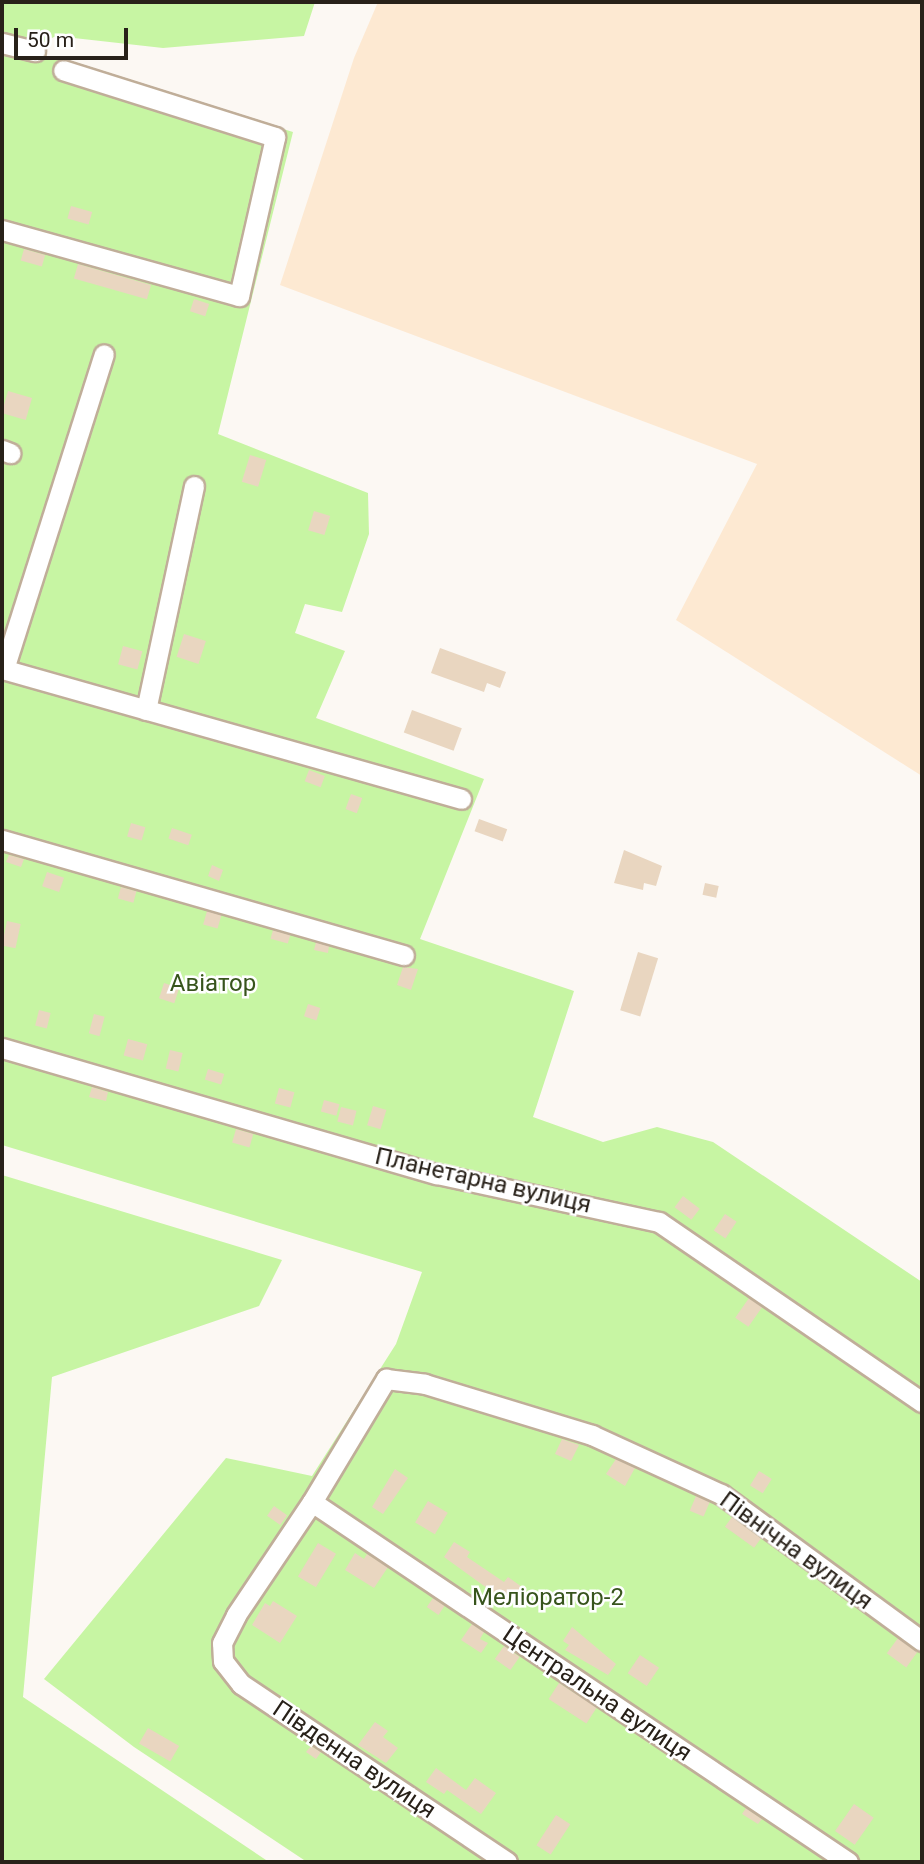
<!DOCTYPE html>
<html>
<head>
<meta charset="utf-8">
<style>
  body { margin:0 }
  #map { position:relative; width:924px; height:1864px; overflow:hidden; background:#fcf8f3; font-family:Roboto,sans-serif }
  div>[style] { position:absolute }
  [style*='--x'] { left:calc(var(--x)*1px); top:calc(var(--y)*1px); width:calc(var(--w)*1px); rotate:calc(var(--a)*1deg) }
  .built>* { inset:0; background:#fde9d2 }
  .green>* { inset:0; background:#c7f5a3 }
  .building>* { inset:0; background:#e9d6c0; transform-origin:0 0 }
  .roads { filter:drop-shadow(2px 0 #c0ae99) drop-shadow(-2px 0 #c0ae99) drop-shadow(0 2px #c0ae99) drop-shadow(0 -2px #c0ae99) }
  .minor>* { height:19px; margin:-9.5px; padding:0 9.5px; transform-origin:9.5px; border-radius:9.5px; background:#fff }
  span { translate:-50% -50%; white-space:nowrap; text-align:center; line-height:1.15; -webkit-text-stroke:5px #fff; paint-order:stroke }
  .park-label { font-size:24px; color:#37541c }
  .street-label { font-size:24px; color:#282119 }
  .frame { position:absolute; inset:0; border:4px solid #282119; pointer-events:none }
  .scale { position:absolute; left:14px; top:28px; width:114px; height:32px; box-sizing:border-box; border:4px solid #282119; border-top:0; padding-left:9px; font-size:21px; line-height:24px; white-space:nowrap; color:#282119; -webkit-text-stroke:5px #fff; paint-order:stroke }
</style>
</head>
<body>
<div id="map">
  <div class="built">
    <i style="clip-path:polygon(378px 2px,922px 2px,922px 776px,676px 620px,757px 464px,280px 285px,354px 58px)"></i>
  </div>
  <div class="green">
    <i style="clip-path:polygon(2px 2px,315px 2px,304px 36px,163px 48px,56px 36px,40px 44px,2px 34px)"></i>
    <i style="clip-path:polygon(2px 42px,293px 132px,218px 434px,368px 493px,369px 534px,342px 612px,305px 604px,295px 633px,345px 651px,316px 718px,484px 779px,420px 939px,574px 991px,533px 1117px,603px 1142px,657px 1127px,713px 1142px,922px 1282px,922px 1862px,307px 1862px,134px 1747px,44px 1679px,226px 1458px,312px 1476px,396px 1344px,422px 1272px,2px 1145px)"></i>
    <i style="clip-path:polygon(2px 1175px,282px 1260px,259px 1306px,52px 1377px,23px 1697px,269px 1862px,2px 1862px)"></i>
  </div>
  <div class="building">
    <i style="left:71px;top:206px;width:22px;height:13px;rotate:16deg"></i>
    <i style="left:24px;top:249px;width:22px;height:12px;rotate:16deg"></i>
    <i style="left:78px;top:264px;width:76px;height:15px;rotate:16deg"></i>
    <i style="left:194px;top:299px;width:16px;height:13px;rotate:18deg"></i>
    <i style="left:8px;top:391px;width:25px;height:23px;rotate:16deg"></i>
    <i style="left:250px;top:455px;width:17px;height:28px;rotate:17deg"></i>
    <i style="left:314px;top:511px;width:17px;height:20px;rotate:17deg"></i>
    <i style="left:184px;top:634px;width:23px;height:24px;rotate:18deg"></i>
    <i style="left:123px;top:646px;width:20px;height:19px;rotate:15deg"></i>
    <i style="clip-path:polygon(440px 648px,506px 672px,500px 688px,487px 683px,484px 692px,431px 673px)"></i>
    <i style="left:412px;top:710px;width:53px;height:24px;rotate:20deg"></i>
    <i style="left:309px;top:770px;width:17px;height:12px;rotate:21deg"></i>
    <i style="left:351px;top:794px;width:12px;height:16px;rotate:20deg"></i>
    <i style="left:479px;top:819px;width:30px;height:13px;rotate:20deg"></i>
    <i style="left:131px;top:823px;width:15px;height:14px;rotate:16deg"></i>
    <i style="left:172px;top:828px;width:21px;height:11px;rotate:19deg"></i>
    <i style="clip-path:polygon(624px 850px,662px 866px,656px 886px,644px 883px,643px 890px,614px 883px)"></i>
    <i style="clip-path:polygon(9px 855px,24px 859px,21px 867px,6px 862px)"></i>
    <i style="clip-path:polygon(212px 865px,223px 870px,219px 881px,208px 876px)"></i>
    <i style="left:47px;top:872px;width:18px;height:15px;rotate:19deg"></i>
    <i style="left:705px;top:883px;width:14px;height:12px;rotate:12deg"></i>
    <i style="left:121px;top:887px;width:16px;height:12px;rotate:15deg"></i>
    <i style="left:207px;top:911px;width:15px;height:14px;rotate:16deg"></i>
    <i style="left:7px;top:921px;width:14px;height:25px;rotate:12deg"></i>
    <i style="left:273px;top:930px;width:18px;height:9px;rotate:16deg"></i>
    <i style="clip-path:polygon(316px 942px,329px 946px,328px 953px,314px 950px)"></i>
    <i style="left:638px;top:952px;width:21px;height:61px;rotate:17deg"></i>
    <i style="clip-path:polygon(403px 967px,418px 969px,411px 990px,397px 985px)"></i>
    <i style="left:164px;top:983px;width:16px;height:16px;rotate:18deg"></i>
    <i style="left:308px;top:1004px;width:13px;height:13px;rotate:18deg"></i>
    <i style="left:39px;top:1010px;width:12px;height:16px;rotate:14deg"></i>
    <i style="left:94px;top:1014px;width:11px;height:20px;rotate:15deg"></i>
    <i style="left:128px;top:1039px;width:20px;height:17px;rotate:15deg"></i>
    <i style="left:170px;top:1050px;width:13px;height:19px;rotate:13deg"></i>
    <i style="left:208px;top:1069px;width:17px;height:11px;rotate:17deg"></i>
    <i style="clip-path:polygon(92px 1087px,108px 1092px,106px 1101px,89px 1097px)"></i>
    <i style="left:279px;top:1088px;width:16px;height:16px;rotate:15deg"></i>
    <i style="left:324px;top:1100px;width:16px;height:12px;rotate:15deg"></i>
    <i style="left:373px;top:1106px;width:14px;height:20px;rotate:17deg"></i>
    <i style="left:341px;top:1107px;width:16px;height:15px;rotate:14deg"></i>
    <i style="left:236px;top:1129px;width:18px;height:14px;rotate:16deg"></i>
    <i style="left:683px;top:1196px;width:21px;height:14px;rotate:37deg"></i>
    <i style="left:725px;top:1214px;width:14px;height:20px;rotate:34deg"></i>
    <i style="left:749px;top:1298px;width:16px;height:24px;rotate:35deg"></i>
    <i style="clip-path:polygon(562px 1439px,579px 1445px,571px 1461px,555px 1454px)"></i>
    <i style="clip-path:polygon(616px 1459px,635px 1468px,625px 1486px,606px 1474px)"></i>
    <i style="clip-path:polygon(395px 1469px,408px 1478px,383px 1514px,372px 1507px)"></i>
    <i style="left:759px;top:1471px;width:15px;height:17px;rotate:32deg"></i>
    <i style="left:696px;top:1496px;width:15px;height:16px;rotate:23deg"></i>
    <i style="left:428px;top:1501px;width:23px;height:25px;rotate:31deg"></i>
    <i style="left:274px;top:1506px;width:16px;height:12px;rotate:35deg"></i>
    <i style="left:732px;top:1517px;width:36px;height:12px;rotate:36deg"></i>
    <i style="clip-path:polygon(454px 1542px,470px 1552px,467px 1557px,504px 1582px,508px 1577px,522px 1587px,509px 1604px,444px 1557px)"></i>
    <i style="left:318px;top:1543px;width:21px;height:39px;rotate:31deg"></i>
    <i style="clip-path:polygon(355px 1553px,364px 1559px,367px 1554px,388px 1567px,374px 1588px,345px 1570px)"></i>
    <i style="left:433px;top:1598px;width:14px;height:11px;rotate:34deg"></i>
    <i style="clip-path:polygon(273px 1601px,297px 1616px,280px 1643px,252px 1625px,265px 1603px,270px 1606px)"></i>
    <i style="clip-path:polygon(472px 1624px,484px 1632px,480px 1639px,488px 1643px,481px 1653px,461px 1640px)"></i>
    <i style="clip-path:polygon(572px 1627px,616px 1664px,608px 1675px,565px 1650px,569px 1645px,563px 1641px)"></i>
    <i style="left:898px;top:1638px;width:24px;height:19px;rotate:36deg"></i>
    <i style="left:504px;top:1646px;width:19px;height:16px;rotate:35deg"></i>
    <i style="left:640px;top:1655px;width:23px;height:22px;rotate:34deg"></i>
    <i style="left:559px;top:1683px;width:45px;height:19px;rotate:33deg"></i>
    <i style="clip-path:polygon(375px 1722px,388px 1731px,383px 1737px,398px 1748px,386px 1763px,358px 1745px)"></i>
    <i style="left:148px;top:1728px;width:36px;height:18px;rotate:30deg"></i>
    <i style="clip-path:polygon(311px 1746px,321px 1752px,316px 1759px,306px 1752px)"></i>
    <i style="clip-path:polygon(436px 1768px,466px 1790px,475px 1778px,496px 1793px,481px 1814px,447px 1790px,444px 1794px,426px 1782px)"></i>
    <i style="left:854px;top:1804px;width:24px;height:33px;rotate:35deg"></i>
    <i style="clip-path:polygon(746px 1808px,762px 1819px,758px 1824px,742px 1814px)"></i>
    <i style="left:556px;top:1815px;width:17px;height:36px;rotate:33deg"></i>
  </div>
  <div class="roads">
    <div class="minor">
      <i style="--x:2;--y:43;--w:34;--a:14"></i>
      <i style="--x:2;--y:230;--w:246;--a:15.6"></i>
      <i style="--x:239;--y:296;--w:163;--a:-77.2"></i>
      <i style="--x:275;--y:137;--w:222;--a:-162.5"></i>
      <i style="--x:2;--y:450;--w:9;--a:21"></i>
      <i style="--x:2;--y:669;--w:477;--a:15.8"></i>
      <i style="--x:4;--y:669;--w:330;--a:-72.4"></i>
      <i style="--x:146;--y:710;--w:229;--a:-77.9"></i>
      <i style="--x:2;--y:840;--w:418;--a:16"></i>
      <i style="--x:2;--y:1048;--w:453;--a:16.2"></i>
      <i style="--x:437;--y:1174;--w:227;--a:12.2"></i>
      <i style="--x:659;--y:1222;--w:319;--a:34.4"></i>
      <i style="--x:312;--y:1502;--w:646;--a:33.89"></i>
      <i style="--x:507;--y:1862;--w:320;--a:-146.2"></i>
      <i style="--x:241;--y:1684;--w:29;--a:-128"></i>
      <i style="--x:223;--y:1661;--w:18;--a:-93"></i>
      <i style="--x:222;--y:1643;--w:31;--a:-63"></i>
      <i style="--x:236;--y:1615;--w:136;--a:-56.1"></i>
      <i style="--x:312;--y:1502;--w:144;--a:-59"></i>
      <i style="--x:386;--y:1379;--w:39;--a:7"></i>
      <i style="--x:425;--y:1384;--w:175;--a:17"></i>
      <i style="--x:592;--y:1435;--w:142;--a:24.6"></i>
      <i style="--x:721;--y:1494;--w:249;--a:36.2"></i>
    </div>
  </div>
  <div class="park-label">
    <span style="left:213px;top:984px">Авіатор</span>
    <span style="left:548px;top:1598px">Меліоратор-2</span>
  </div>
  <div class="street-label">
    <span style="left:483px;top:1181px;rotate:13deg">Планетарна вулиця</span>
    <span style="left:796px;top:1551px;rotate:36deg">Північна вулиця</span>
    <span style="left:597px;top:1694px;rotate:34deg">Центральна вулиця</span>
    <span style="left:354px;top:1760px;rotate:34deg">Південна вулиця</span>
  </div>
  <div class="frame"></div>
  <div class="scale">50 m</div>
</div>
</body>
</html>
